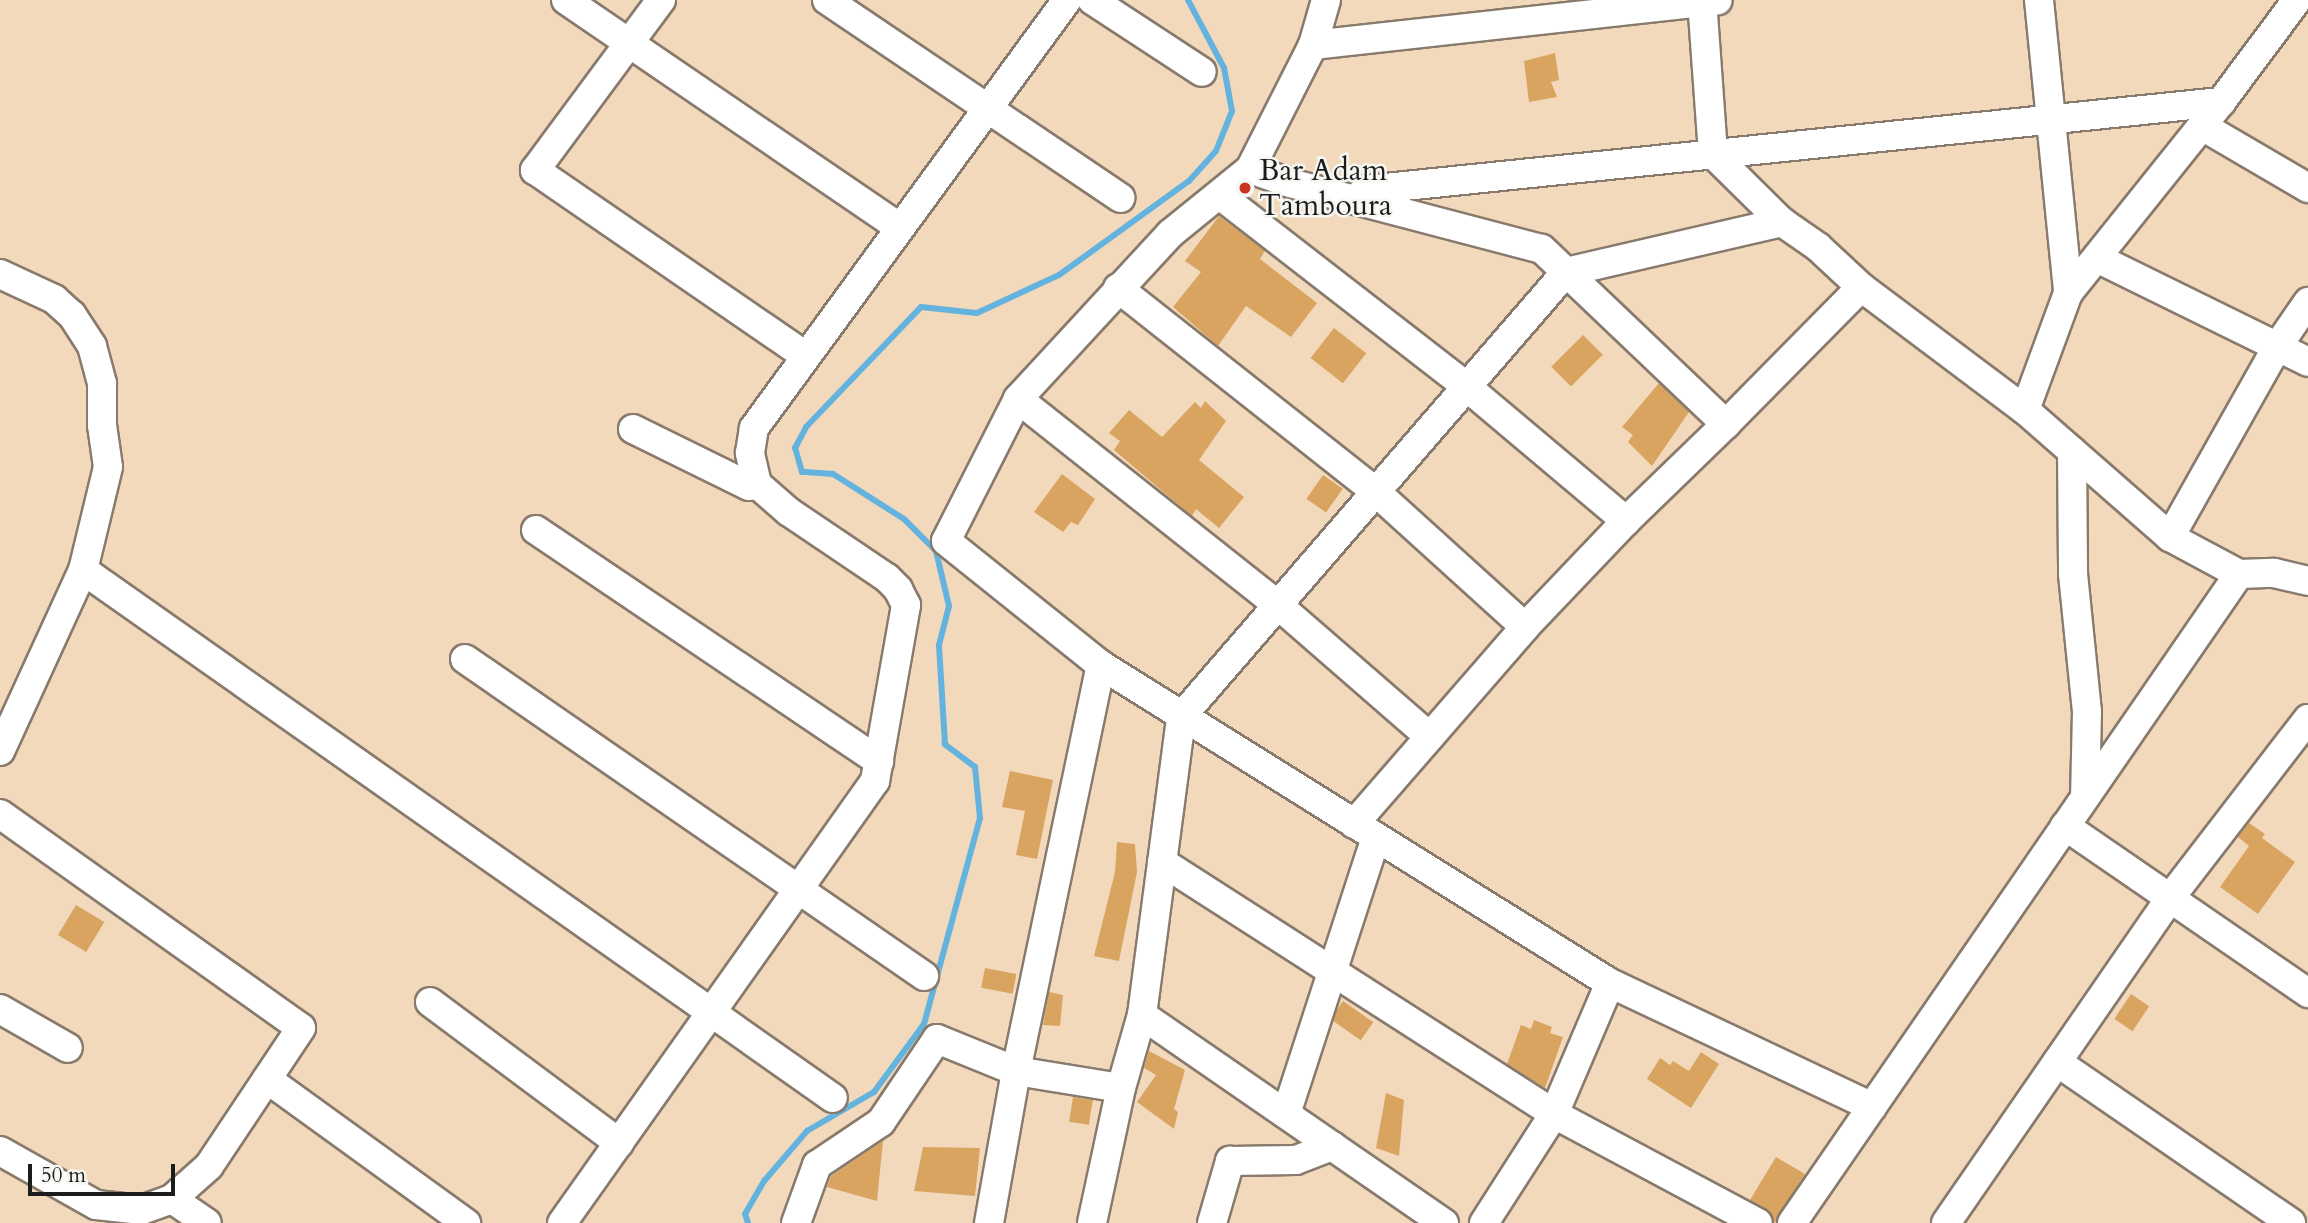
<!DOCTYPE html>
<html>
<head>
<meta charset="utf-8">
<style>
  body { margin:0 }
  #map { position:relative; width:2308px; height:1223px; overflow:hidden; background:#f3d9bc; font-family:Cardo,serif }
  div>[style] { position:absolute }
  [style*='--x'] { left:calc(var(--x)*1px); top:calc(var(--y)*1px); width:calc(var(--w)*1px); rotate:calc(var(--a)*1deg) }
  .stream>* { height:6px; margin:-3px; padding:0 3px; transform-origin:3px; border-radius:3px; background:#64b3de }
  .building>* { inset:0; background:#d8a460; transform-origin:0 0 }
  .roads { filter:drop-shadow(2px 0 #887a6c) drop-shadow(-2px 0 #887a6c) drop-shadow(0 2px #887a6c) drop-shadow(0 -2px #887a6c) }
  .minor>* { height:28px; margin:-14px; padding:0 14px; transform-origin:14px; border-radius:14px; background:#fff }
  .dots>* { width:19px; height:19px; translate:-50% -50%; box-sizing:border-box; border:4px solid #f6f6f2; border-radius:50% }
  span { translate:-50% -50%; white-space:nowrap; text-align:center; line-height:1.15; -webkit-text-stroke:5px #f6f6f2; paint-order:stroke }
  .poi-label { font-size:30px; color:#1c1c1c }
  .left { translate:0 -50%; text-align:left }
  .scale { position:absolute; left:28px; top:1164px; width:147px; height:32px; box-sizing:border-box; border:4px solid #1c1c1c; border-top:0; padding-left:9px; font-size:21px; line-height:24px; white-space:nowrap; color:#1c1c1c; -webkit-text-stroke:5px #f6f6f2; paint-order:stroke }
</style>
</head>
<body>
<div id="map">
  <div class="stream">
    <i style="--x:748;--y:1223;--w:9;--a:-108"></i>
    <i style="--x:745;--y:1214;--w:39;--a:-60"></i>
    <i style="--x:765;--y:1180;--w:65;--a:-49.4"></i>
    <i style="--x:807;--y:1131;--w:78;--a:-30.2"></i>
    <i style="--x:874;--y:1092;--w:84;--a:-53.7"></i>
    <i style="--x:924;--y:1024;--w:213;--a:-74.8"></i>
    <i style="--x:980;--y:818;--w:51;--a:-95.6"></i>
    <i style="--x:975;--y:767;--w:38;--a:-143"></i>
    <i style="--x:945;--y:744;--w:99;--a:-93.5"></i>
    <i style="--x:939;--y:645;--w:40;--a:-75.6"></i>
    <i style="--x:949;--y:606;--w:57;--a:-103.3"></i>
    <i style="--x:936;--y:551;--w:45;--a:-135"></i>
    <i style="--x:904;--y:519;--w:84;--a:-147.6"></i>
    <i style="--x:833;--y:474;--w:31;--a:-176"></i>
    <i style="--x:802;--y:472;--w:25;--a:-106"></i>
    <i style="--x:795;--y:448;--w:24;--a:-62"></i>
    <i style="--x:806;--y:427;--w:166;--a:-46.2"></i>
    <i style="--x:921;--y:307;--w:56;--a:6.1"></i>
    <i style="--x:977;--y:313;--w:90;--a:-24.9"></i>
    <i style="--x:1059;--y:275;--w:160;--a:-35.9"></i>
    <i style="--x:1189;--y:181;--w:40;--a:-48"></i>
    <i style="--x:1216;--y:151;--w:43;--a:-68.2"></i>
    <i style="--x:1232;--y:111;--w:44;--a:-100.5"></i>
    <i style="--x:1224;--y:68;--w:77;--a:-117.9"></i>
  </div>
  <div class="building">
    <i style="clip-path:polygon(1555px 53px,1559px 80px,1551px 82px,1557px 97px,1529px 102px,1524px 61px)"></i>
    <i style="clip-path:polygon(1219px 216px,1265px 251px,1260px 259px,1317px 303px,1291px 337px,1246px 306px,1218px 346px,1173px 307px,1201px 272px,1185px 261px)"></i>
    <i style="left:1334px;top:328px;width:41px;height:38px;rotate:38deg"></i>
    <i style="left:1583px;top:335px;width:28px;height:45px;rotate:45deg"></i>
    <i style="clip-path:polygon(1659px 383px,1689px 412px,1652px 466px,1628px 442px,1633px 435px,1622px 427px)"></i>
    <i style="clip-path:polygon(1205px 401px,1226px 421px,1199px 460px,1244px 497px,1219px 528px,1196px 509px,1192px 516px,1155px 485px,1114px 450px,1120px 441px,1109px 433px,1129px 410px,1162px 437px,1195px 402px,1201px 408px)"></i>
    <i style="clip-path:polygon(1062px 474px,1095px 499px,1078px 525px,1071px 522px,1063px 532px,1034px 512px)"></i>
    <i style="left:1323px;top:475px;width:24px;height:29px;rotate:35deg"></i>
    <i style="clip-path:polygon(1010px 771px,1053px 780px,1037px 859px,1016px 855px,1025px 811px,1002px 807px)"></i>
    <i style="clip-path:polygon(2249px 823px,2265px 834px,2262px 838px,2295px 862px,2258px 914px,2220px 887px,2249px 846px,2238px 837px)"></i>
    <i style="clip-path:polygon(1117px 842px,1135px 844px,1137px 872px,1119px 961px,1094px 956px,1115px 872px)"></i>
    <i style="left:76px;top:905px;width:33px;height:35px;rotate:31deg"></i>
    <i style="left:985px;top:968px;width:32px;height:20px;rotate:11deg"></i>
    <i style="clip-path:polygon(1049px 992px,1063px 995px,1060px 1026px,1043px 1025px)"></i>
    <i style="left:2131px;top:994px;width:22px;height:30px;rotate:34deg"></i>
    <i style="left:1343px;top:1001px;width:37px;height:22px;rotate:35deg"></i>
    <i style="clip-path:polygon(1534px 1020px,1552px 1027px,1550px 1033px,1563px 1037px,1545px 1088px,1507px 1064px,1521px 1025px,1531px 1029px)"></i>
    <i style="clip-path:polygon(1149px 1051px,1185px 1070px,1174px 1109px,1178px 1112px,1174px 1129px,1137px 1102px,1156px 1075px,1144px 1068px)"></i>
    <i style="clip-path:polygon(1701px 1052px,1719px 1064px,1691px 1108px,1647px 1079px,1660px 1058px,1670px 1065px,1673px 1061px,1689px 1071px)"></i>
    <i style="clip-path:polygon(1386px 1093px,1404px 1100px,1399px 1156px,1376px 1148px)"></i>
    <i style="left:1073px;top:1097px;width:20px;height:25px;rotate:9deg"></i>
    <i style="clip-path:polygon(883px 1141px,877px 1201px,827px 1187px,831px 1176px)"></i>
    <i style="clip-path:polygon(923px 1147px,980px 1148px,975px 1196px,914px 1191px)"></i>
    <i style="clip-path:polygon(1776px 1157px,1805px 1174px,1775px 1223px,1766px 1209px,1750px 1200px)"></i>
  </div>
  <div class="roads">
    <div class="minor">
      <i style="--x:566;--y:0;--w:404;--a:34.3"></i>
      <i style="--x:661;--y:0;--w:212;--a:126.5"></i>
      <i style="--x:535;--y:170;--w:329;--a:34.5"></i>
      <i style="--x:827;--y:0;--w:354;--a:34"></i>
      <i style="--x:1092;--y:0;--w:131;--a:33.2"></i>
      <i style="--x:1326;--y:0;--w:47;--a:106.1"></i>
      <i style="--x:1313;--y:45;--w:139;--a:116.9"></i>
      <i style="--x:1250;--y:169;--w:103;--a:140.9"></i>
      <i style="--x:1170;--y:234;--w:224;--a:132.7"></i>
      <i style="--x:1018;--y:399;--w:159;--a:116.9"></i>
      <i style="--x:946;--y:541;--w:198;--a:38.7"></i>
      <i style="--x:1101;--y:665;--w:600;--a:32"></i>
      <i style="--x:1610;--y:983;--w:290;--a:25.3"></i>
      <i style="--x:1702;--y:0;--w:154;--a:85.9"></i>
      <i style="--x:1713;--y:154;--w:97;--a:44.6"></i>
      <i style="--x:1782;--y:222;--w:44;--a:34.8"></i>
      <i style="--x:1818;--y:247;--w:59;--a:42.9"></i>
      <i style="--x:1861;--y:287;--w:205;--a:36.9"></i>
      <i style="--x:2025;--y:410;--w:193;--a:41.2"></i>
      <i style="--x:2170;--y:537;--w:78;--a:28.2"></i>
      <i style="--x:2239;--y:574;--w:35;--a:-2"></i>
      <i style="--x:2274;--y:573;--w:35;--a:13"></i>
      <i style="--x:2039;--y:0;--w:294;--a:84.3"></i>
      <i style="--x:1313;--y:45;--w:407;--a:-6.3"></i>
      <i style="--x:2202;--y:126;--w:123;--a:30.3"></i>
      <i style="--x:1250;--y:169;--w:42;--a:19.3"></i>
      <i style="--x:1290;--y:183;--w:260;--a:14.7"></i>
      <i style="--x:1542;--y:249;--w:254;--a:43.6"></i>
      <i style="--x:1221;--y:196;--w:311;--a:37.8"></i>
      <i style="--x:1467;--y:387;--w:208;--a:40.1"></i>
      <i style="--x:1354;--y:200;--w:16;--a:-40"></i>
      <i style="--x:1366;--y:190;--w:860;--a:-5.88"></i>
      <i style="--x:2097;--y:258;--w:235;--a:26.2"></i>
      <i style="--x:0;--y:274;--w:60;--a:24.8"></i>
      <i style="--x:54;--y:299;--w:24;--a:42"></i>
      <i style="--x:72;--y:315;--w:37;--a:57"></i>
      <i style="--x:92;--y:346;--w:39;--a:75"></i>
      <i style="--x:102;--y:384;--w:41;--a:90"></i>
      <i style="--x:102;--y:425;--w:42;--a:81.9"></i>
      <i style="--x:108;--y:467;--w:106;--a:103.6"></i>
      <i style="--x:83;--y:570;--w:199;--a:114.6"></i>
      <i style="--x:1118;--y:288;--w:329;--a:38.3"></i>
      <i style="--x:1376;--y:492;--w:201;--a:42.2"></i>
      <i style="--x:1018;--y:399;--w:332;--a:38.4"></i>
      <i style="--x:1278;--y:605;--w:201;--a:41"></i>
      <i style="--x:2025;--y:410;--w:125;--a:-69.8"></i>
      <i style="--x:2068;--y:293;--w:245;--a:-51.3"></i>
      <i style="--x:2221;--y:102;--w:127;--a:-53.3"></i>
      <i style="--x:633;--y:429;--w:129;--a:26.2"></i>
      <i style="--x:749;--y:486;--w:8;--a:-14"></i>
      <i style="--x:2072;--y:451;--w:123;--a:89.5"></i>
      <i style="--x:2073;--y:574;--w:138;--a:84.2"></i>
      <i style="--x:2087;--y:711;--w:86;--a:91.3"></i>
      <i style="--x:536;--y:530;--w:414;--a:34"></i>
      <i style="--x:2170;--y:537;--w:218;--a:-60.6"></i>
      <i style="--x:2277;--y:347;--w:55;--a:-55.4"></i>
      <i style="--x:83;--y:570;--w:917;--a:35.15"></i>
      <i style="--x:465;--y:659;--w:558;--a:34.63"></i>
      <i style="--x:0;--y:814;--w:369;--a:35.4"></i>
      <i style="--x:301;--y:1028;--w:166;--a:123.7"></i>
      <i style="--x:209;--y:1166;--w:50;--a:138.3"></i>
      <i style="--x:172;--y:1199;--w:32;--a:160"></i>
      <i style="--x:142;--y:1210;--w:46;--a:-173.8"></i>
      <i style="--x:96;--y:1205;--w:110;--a:-150.6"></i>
      <i style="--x:1354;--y:824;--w:261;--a:-49"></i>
      <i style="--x:1525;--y:627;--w:146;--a:-46.4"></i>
      <i style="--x:1626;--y:521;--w:139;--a:-44.1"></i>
      <i style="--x:1726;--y:424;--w:192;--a:-45.4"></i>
      <i style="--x:2065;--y:826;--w:295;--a:34.5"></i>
      <i style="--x:1162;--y:862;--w:466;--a:32.7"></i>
      <i style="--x:1554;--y:1114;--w:231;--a:28.1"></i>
      <i style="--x:430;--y:1002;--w:236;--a:36.7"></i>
      <i style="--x:0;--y:1009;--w:78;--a:29.8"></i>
      <i style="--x:1142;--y:1015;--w:367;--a:34.6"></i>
      <i style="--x:2057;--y:1062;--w:284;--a:34.5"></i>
      <i style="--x:267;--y:1079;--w:246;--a:35.9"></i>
      <i style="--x:1286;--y:1114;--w:291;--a:-72"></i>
      <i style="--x:172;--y:1199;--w:42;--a:34.4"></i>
      <i style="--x:562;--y:1223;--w:542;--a:-54.7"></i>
      <i style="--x:875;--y:781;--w:179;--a:-80"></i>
      <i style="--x:906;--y:605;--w:18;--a:-117"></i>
      <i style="--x:898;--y:589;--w:16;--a:-135"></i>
      <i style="--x:887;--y:578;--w:118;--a:-146"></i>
      <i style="--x:789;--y:512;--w:43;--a:-138.8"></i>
      <i style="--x:757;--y:484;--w:32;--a:-103"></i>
      <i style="--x:750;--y:453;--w:25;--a:-81"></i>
      <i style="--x:754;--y:428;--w:530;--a:-53.82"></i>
      <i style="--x:796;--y:1223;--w:62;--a:-70.1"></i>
      <i style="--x:817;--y:1165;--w:77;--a:-33.9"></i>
      <i style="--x:881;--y:1122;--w:100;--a:-56"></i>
      <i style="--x:937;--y:1039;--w:85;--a:22.1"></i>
      <i style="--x:1016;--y:1071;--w:106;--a:9.2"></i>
      <i style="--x:989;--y:1223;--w:154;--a:-79.9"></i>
      <i style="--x:1016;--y:1071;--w:415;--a:-78.2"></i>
      <i style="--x:1092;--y:1223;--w:138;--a:-77.9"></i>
      <i style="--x:1121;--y:1088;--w:76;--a:-74"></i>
      <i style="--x:1142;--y:1015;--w:301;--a:-82.5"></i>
      <i style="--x:1181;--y:717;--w:588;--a:-49.13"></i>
      <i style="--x:1566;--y:272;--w:222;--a:-13"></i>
      <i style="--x:1212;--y:1223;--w:65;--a:-73.8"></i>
      <i style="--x:1230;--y:1161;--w:66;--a:-0.9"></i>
      <i style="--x:1296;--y:1160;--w:39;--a:-21"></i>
      <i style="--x:1484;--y:1223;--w:130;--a:-57.3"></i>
      <i style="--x:1554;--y:1114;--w:142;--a:-66.9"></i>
      <i style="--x:1792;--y:1223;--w:788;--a:-55.44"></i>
      <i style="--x:1946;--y:1223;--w:395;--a:-55.4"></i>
      <i style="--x:2170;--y:898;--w:226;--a:-52.4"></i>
    </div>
  </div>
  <div class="dots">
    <i style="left:1245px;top:188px;background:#c8321e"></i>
  </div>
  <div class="poi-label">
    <span class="left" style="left:1259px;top:188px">Bar Adam<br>Tamboura</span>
  </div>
  <div class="scale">50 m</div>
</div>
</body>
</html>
